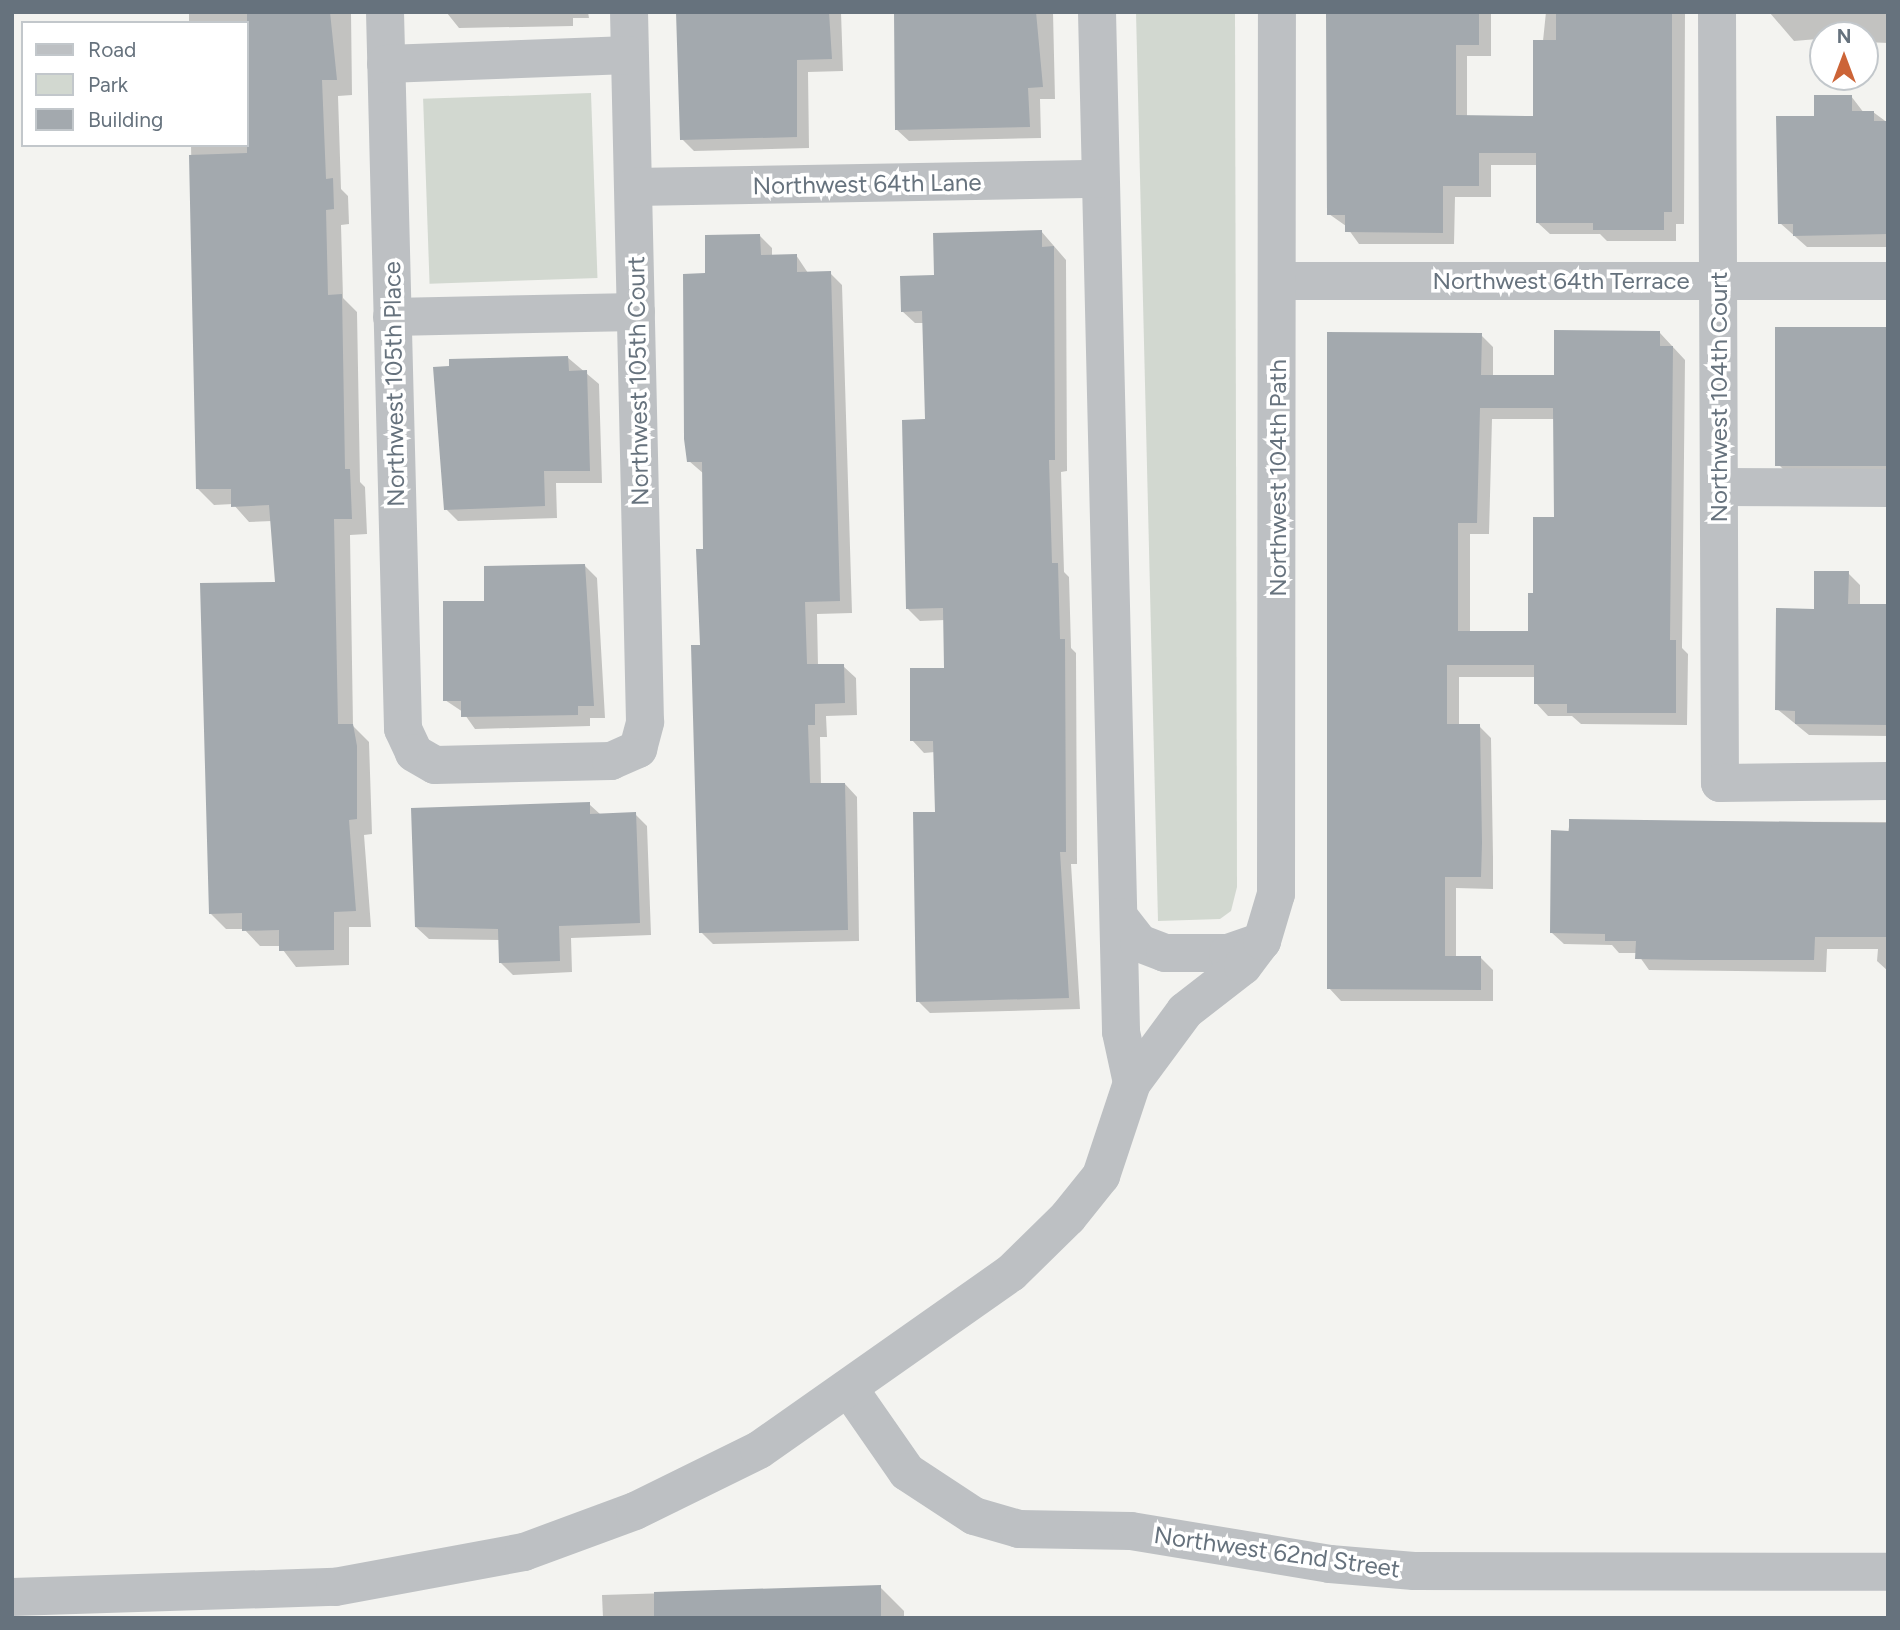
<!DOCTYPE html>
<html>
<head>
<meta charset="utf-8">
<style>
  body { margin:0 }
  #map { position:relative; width:1900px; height:1630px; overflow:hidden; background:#f3f3f0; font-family:Figtree,sans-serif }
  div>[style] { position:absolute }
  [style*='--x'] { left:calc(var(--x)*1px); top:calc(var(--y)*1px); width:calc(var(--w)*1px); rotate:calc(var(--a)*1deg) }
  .green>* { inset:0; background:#d2d8d0; transform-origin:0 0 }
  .shadow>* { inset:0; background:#0003 }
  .building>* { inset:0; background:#a3a9ae; transform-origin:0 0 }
  .street>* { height:38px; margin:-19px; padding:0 19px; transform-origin:19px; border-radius:19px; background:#bdc0c3 }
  span { translate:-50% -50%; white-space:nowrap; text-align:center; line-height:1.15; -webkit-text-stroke:7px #fff; paint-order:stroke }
  .street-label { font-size:24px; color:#66727d }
  .frame { position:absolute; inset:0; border:14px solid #66727d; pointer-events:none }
  .legend { position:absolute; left:21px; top:21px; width:228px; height:126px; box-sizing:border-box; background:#fff; border:2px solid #c2c7cb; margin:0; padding:9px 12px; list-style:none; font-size:21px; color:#66727d }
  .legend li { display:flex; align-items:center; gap:14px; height:35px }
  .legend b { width:35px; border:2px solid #c2c7cb }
  .north { position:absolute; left:1809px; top:21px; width:70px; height:70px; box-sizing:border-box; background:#fff; border:2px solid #c2c7cb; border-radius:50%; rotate:0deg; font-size:19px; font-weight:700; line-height:28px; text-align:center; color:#66727d }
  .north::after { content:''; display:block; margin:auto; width:24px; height:32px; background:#cc6437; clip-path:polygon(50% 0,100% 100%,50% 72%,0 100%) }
</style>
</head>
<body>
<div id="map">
  <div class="green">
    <i style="clip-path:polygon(1136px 12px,1235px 12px,1237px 887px,1231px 911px,1220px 919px,1158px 921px)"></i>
    <i style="left:591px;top:93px;width:185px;height:168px;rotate:88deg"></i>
  </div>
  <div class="shadow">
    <i style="clip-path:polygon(189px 12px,351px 12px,352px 95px,338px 96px,341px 189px,348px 196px,349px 224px,341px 225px,343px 298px,357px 312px,360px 482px,365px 487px,367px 534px,350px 535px,353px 726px,369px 742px,372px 834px,364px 835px,371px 927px,349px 927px,349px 965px,296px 967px,280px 946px,260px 946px,244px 929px,226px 929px,210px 913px,276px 584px,272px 521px,249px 522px,233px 504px,214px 505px,198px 489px,191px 145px,247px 145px,247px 23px,189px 23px)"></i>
    <i style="clip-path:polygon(440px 12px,588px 12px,589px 18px,573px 18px,573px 26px,459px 28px,447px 13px)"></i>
    <i style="clip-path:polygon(678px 12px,841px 12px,843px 71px,808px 72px,809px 148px,694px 151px,682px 139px)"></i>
    <i style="clip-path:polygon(895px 12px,1053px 12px,1055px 99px,1040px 99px,1041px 138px,909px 141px,896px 129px)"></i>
    <i style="clip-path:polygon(1328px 12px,1491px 12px,1491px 56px,1467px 56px,1467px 117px,1535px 118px,1546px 12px,1685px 12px,1684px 224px,1676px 224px,1676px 241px,1607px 241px,1600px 234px,1550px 234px,1537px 222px,1537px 165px,1491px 165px,1491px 197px,1455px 197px,1454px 244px,1359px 244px,1346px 226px,1329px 214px)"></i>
    <i style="clip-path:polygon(1888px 12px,1888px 43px,1865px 42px,1865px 35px,1794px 41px,1770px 13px)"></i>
    <i style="clip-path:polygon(1851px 96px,1864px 113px,1873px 112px,1888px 123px,1888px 247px,1807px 247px,1780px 223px,1816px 117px)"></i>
    <i style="clip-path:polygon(1041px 231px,1066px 260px,1067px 471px,1061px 472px,1064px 572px,1069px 577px,1071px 648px,1076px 653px,1077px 864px,1071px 864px,1080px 1009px,930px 1013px,918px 1001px,937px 814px,935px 752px,924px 753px,912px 740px,946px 669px,945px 620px,920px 621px,908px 609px,927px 421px,924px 323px,915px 323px,902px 311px,936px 276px)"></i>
    <i style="clip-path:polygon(760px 236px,772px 248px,772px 256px,796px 255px,808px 273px,830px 273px,842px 285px,852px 613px,817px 614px,818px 666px,843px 666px,856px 678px,857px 715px,826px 716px,827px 737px,820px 737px,821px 785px,845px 784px,857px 797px,859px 941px,713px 944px,701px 932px,704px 474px,689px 461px,707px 275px)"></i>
    <i style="clip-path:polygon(1888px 330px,1888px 478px,1791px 477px,1779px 465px)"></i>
    <i style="clip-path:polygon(evenodd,1660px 333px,1685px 360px,1682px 648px,1688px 654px,1687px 725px,1581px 724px,1572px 716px,1548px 716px,1536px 703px,1536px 677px,1459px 677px,1459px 726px,1479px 726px,1491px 738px,1493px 857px,1493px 889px,1456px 888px,1456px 958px,1481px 958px,1493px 970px,1493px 1001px,1341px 1001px,1329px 988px,1481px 335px,1493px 347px,1493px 377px,1555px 377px,1660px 333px,1492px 419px,1555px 419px,1555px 519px,1530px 633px,1470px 633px,1470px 534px,1489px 534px,1492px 419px)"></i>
    <i style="clip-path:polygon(567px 357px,599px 384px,602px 483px,556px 483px,557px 518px,458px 521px,446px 509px)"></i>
    <i style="clip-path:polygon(584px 565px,597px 578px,605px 718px,590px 718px,590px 726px,475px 729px,463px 712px,445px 700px,486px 602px)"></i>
    <i style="clip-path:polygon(1848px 573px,1860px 585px,1860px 606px,1888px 606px,1888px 736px,1809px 735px,1777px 709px,1816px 611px)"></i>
    <i style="clip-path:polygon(589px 804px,601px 815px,635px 814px,647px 826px,651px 935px,571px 938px,572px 972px,513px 975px,500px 962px,500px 940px,429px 939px,416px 927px)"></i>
    <i style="clip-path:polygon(1570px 821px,1888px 822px,1888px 971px,1877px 961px,1878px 949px,1827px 949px,1826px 972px,1649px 970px,1637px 953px,1619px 953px,1612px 945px,1564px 944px,1551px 932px)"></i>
    <i style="clip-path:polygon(880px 1587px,904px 1611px,904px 1618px,603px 1618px,602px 1595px)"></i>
  </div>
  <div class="building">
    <i style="clip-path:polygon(330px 12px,337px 80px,322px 80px,326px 179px,333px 178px,334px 209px,326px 210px,328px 295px,342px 294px,345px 469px,350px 469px,352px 519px,334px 519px,338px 724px,353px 724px,357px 746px,357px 819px,349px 820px,356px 911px,334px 912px,334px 950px,279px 951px,279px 930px,242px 931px,242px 913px,209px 914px,200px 583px,275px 582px,269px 505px,231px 507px,231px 489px,196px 489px,189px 155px,247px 153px,247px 14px)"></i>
    <i style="clip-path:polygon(676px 12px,829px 12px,832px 59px,797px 60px,797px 137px,680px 140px)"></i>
    <i style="clip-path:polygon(894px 12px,1036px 12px,1043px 87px,1028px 88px,1030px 127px,895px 130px)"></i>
    <i style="clip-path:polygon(1326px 12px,1479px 12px,1479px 45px,1456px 45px,1456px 115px,1533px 116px,1533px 40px,1556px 40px,1556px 12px,1672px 12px,1672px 212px,1664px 212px,1664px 230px,1593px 230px,1593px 223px,1536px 223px,1536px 153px,1479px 153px,1479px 186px,1443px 186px,1443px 233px,1345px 232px,1345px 215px,1327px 215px)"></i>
    <i style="clip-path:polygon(1814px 95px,1852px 95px,1852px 111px,1874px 111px,1874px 121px,1888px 121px,1888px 234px,1793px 236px,1793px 224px,1778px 224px,1776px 116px,1814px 116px)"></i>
    <i style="clip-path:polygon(1042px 230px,1042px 247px,1054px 246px,1055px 460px,1049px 460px,1052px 563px,1058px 563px,1060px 639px,1065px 639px,1066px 852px,1060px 852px,1069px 998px,916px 1002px,913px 812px,935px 812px,933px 741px,910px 741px,910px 668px,944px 668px,943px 608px,906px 609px,902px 420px,925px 419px,922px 311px,901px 312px,900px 276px,934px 275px,933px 233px)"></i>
    <i style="clip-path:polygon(760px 234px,761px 255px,797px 254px,797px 272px,831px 271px,840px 601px,805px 602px,807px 664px,844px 664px,845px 703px,815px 704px,815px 725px,808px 725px,810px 783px,845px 783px,848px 930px,699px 933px,691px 645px,700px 645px,696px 549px,703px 549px,702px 462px,687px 462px,684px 439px,683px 274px,705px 273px,705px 235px)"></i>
    <i style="left:1888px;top:327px;width:139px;height:113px;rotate:90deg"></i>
    <i style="clip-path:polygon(evenodd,1554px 330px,1660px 331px,1660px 346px,1673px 346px,1670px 640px,1676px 640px,1676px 713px,1567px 713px,1567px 704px,1534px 704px,1534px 665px,1447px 665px,1447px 724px,1480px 724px,1482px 843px,1481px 877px,1445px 877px,1445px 956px,1481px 956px,1481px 990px,1327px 989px,1327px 332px,1482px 333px,1481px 375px,1554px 375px,1554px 330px,1480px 408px,1553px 408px,1554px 517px,1533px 517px,1533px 593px,1528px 593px,1528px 631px,1458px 631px,1458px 523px,1477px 523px,1480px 408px)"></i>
    <i style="clip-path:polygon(568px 356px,569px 371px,587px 370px,590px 471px,544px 471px,545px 506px,444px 510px,433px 367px,449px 366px,449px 359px)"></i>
    <i style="clip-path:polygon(585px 564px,594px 706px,578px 706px,578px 715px,461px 717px,461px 701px,443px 701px,443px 601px,484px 601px,484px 566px)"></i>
    <i style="clip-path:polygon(1814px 571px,1849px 571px,1848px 604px,1888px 604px,1888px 725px,1795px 724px,1795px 711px,1775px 710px,1776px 608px,1814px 609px)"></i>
    <i style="clip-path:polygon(590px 802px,590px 814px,636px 812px,640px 923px,559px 926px,560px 961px,499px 963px,498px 929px,415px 927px,411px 808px)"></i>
    <i style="clip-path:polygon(1569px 819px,1888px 823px,1888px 937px,1815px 937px,1814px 960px,1692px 960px,1635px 959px,1636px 941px,1605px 941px,1605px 934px,1550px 933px,1551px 830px,1569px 831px)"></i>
    <i style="clip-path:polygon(881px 1585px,881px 1618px,654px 1618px,654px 1592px)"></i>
  </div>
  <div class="street">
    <i style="--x:385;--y:12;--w:717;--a:88.56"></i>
    <i style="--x:403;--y:729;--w:26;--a:65"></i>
    <i style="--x:414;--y:753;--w:24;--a:30"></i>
    <i style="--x:435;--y:765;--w:176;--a:-1.3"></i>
    <i style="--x:611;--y:761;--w:30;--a:-24"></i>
    <i style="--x:638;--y:749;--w:28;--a:-75"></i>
    <i style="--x:645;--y:722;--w:710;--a:-91.29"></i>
    <i style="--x:1097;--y:12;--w:1020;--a:88.65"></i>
    <i style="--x:1121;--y:1032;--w:52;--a:77.8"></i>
    <i style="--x:1717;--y:12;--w:771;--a:89.78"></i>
    <i style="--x:1720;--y:783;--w:168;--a:-0.7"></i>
    <i style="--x:386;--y:64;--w:243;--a:-2.1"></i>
    <i style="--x:634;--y:187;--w:466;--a:-1"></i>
    <i style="--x:1277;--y:281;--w:611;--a:0"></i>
    <i style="--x:392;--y:317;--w:244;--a:-1.2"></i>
    <i style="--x:1719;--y:487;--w:169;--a:0.3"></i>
    <i style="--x:1119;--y:917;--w:33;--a:52"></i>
    <i style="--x:1139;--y:943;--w:28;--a:21"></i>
    <i style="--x:1165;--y:953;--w:63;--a:0"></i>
    <i style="--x:1228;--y:953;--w:36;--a:-19"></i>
    <i style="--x:850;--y:1390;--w:100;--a:55.2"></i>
    <i style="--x:907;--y:1472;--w:80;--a:33.3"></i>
    <i style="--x:974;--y:1516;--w:47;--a:16.1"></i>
    <i style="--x:1019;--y:1529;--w:112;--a:1"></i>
    <i style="--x:1131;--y:1531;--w:202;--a:9.4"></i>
    <i style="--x:1330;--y:1564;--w:84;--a:4.8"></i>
    <i style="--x:1414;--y:1571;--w:474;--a:0.1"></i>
    <i style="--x:12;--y:1597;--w:323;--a:-1.8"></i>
    <i style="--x:335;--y:1587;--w:192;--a:-10.5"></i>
    <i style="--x:524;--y:1552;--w:118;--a:-20.3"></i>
    <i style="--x:635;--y:1511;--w:138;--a:-26.2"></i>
    <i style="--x:759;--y:1450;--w:308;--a:-35.1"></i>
    <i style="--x:1011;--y:1273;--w:80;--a:-44.5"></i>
    <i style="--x:1068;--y:1217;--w:53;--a:-51.2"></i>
    <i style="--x:1101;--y:1176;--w:98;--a:-71.6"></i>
    <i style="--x:1132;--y:1083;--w:89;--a:-53.6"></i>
    <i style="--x:1185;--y:1011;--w:73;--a:-37.8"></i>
    <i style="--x:1243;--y:966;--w:31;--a:-53"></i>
    <i style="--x:1262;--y:941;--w:49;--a:-73.4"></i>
    <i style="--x:1276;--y:894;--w:882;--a:-89.94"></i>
  </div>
  <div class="street-label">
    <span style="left:867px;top:184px;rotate:-1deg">Northwest 64th Lane</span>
    <span style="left:1561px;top:281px">Northwest 64th Terrace</span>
    <span style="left:638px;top:381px;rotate:-91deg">Northwest 105th Court</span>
    <span style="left:394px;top:384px;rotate:-91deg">Northwest 105th Place</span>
    <span style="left:1719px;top:397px;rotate:-90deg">Northwest 104th Court</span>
    <span style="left:1278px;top:478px;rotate:-90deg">Northwest 104th Path</span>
    <span style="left:1277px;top:1552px;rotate:8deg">Northwest 62nd Street</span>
  </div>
  <div class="frame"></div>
  <ul class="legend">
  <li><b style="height:9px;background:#bdc0c3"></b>Road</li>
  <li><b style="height:19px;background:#d2d8d0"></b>Park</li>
  <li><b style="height:19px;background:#a3a9ae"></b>Building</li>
  </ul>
  <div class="north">N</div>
</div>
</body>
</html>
